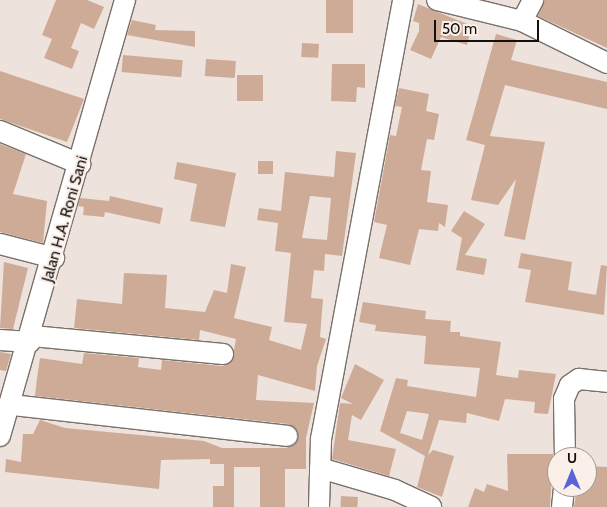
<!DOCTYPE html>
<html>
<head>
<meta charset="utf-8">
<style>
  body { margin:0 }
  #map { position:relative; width:607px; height:507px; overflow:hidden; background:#ede2dc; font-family:Cabin,sans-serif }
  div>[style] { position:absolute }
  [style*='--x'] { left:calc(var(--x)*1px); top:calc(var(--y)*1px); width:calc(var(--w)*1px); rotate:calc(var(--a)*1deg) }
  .building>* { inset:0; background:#ceab97; transform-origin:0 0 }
  .roads { filter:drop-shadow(1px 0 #79706a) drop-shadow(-1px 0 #79706a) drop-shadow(0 1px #79706a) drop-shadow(0 -1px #79706a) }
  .minor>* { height:20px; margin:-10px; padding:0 10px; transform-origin:10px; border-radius:10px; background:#fff }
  span { translate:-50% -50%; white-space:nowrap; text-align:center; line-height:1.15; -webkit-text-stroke:4.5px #fbf0e9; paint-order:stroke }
  .street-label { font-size:16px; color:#120f0d }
  .north { position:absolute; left:547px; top:447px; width:50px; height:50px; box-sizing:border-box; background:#fbf0e9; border:1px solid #9e9691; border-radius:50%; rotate:0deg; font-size:14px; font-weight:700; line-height:20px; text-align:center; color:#120f0d }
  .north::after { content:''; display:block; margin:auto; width:18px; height:22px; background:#5b63db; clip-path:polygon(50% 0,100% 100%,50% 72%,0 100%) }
  .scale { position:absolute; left:434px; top:20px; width:105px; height:22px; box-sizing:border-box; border:2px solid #120f0d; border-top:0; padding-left:6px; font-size:15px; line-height:18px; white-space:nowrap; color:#120f0d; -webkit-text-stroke:4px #fbf0e9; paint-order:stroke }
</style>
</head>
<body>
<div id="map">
  <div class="building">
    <i style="clip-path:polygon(56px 0,87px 0,104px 7px,94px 29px,81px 23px,71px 48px,79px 51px,72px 69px,44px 58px,52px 39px,42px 35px)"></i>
    <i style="left:326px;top:0;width:27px;height:33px"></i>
    <i style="clip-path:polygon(545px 0,607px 0,607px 48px,538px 16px)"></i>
    <i style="clip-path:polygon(418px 4px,472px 26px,467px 45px,441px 37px,431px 59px,410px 50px,419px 31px,419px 23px,413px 21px)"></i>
    <i style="clip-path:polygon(132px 20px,156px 25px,155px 30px,195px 31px,195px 47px,127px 35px)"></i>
    <i style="clip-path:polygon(496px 34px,517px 40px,511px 60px,607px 82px,607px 109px,505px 85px,490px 136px,545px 142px,525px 240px,504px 236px,516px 179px,498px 205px,471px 200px,485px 145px,466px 140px)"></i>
    <i style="left:302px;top:43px;width:17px;height:14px;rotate:3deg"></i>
    <i style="left:123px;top:55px;width:60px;height:17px;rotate:5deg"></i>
    <i style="left:206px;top:59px;width:30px;height:17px;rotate:4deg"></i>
    <i style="clip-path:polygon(332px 64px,365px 64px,365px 88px,357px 87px,356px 102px,331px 101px)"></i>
    <i style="clip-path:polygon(0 71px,84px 99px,67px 142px,0 119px)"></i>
    <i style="left:237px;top:75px;width:26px;height:26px"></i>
    <i style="clip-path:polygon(399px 88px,429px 94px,426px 111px,439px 114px,434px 140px,427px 139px,421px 170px,431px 171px,427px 202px,448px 205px,445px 227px,439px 223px,438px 231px,419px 229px,410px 265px,379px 258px,387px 225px,374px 222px,390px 135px,396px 136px,402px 107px,395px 106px)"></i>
    <i style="clip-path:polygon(0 144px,26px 154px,13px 194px,47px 201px,43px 243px,0 232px)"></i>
    <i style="clip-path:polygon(evenodd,336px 151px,356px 153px,342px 256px,325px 254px,324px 271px,314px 270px,311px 298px,323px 299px,320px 337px,326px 339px,317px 366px,315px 391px,258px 375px,256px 400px,314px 403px,306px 438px,306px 469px,285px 469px,285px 507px,260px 507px,260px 467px,234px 467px,234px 507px,213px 507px,213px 486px,224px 486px,224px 464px,210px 464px,210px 459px,161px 460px,159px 489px,5px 472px,6px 459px,21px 462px,23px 434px,33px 434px,40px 420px,65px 428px,204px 441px,222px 448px,286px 448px,296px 443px,298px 432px,288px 424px,35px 396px,37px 378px,40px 358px,82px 364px,84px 353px,139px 358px,138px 367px,161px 370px,162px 360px,222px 366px,232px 361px,236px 339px,200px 330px,199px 340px,74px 328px,77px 299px,122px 304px,124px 273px,167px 275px,165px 308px,205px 312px,214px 290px,227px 293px,231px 264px,246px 267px,234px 318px,272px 327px,269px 340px,301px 350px,307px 324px,284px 322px,291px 253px,275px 251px,278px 223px,257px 220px,259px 208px,281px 211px,285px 172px,334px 177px,336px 151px,310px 196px,331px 198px,327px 240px,302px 238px,310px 196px)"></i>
    <i style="left:258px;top:161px;width:15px;height:13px"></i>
    <i style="clip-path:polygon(177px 162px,236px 173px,225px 227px,190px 221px,197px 184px,174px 179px)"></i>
    <i style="clip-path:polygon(110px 196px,163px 208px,160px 224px,105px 212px,104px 217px,83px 215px,84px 207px,78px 206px,80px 198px,109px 201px)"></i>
    <i style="clip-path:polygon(464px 211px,485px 224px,465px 255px,487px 259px,484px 275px,456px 270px,462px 238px,451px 231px)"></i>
    <i style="clip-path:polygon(521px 253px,572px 262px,568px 290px,596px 295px,601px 265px,607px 266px,604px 315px,525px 302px,531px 270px,518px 268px)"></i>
    <i style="clip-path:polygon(4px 262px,28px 268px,13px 329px,0 328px)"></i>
    <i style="clip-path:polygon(evenodd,363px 302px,426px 311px,425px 319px,451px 321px,450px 332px,460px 332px,460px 336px,501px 342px,496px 375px,518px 378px,519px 370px,556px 374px,548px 414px,534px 413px,535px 402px,505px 399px,499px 421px,467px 413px,466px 423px,439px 420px,428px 455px,433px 450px,454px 456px,442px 497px,417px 487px,425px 456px,380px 431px,396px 378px,408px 380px,407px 386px,476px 397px,480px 368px,424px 364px,426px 336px,375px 331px,376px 325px,359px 322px,363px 302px,407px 411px,429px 414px,422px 440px,400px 433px,407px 411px)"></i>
    <i style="clip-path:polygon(0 352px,11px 354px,6px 371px,0 370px)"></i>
    <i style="clip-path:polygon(355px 364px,384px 380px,361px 420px,352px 415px,348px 440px,396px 449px,389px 476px,332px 459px,340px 403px,353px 404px,341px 398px)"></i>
    <i style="clip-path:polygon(507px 454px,553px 454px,550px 507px,468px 507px,475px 488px,484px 492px,487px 484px,508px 491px)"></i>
    <i style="clip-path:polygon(587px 466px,607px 467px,607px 507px,574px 507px,577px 487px,587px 487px)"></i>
    <i style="left:341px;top:496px;width:17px;height:11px;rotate:3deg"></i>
  </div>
  <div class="roads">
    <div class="minor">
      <i style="--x:437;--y:0;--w:88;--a:13.9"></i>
      <i style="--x:522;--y:21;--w:95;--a:26.3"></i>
      <i style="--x:522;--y:21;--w:24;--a:-62"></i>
      <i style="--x:0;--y:131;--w:87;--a:22.4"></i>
      <i style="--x:0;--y:244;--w:56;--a:14.5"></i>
      <i style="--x:32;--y:336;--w:192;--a:5.4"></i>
      <i style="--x:0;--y:340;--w:30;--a:4"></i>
      <i style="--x:12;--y:405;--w:277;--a:6.4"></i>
      <i style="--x:0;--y:436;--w:454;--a:-74"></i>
      <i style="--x:565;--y:457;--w:58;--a:-91"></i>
      <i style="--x:564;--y:399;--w:15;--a:-67"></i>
      <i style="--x:570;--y:385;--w:11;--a:-34"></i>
      <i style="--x:579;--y:379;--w:28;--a:6"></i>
      <i style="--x:320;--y:468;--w:78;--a:16.3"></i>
      <i style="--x:395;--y:490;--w:40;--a:25"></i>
      <i style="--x:319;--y:507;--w:68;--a:-88.3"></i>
      <i style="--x:321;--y:439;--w:447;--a:-79.4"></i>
      <i style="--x:562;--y:507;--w:20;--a:-84"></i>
    </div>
  </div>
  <div class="street-label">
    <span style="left:65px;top:219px;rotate:-74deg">Jalan H.A. Roni Sani</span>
  </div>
  <div class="north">U</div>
  <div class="scale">50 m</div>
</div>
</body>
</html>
